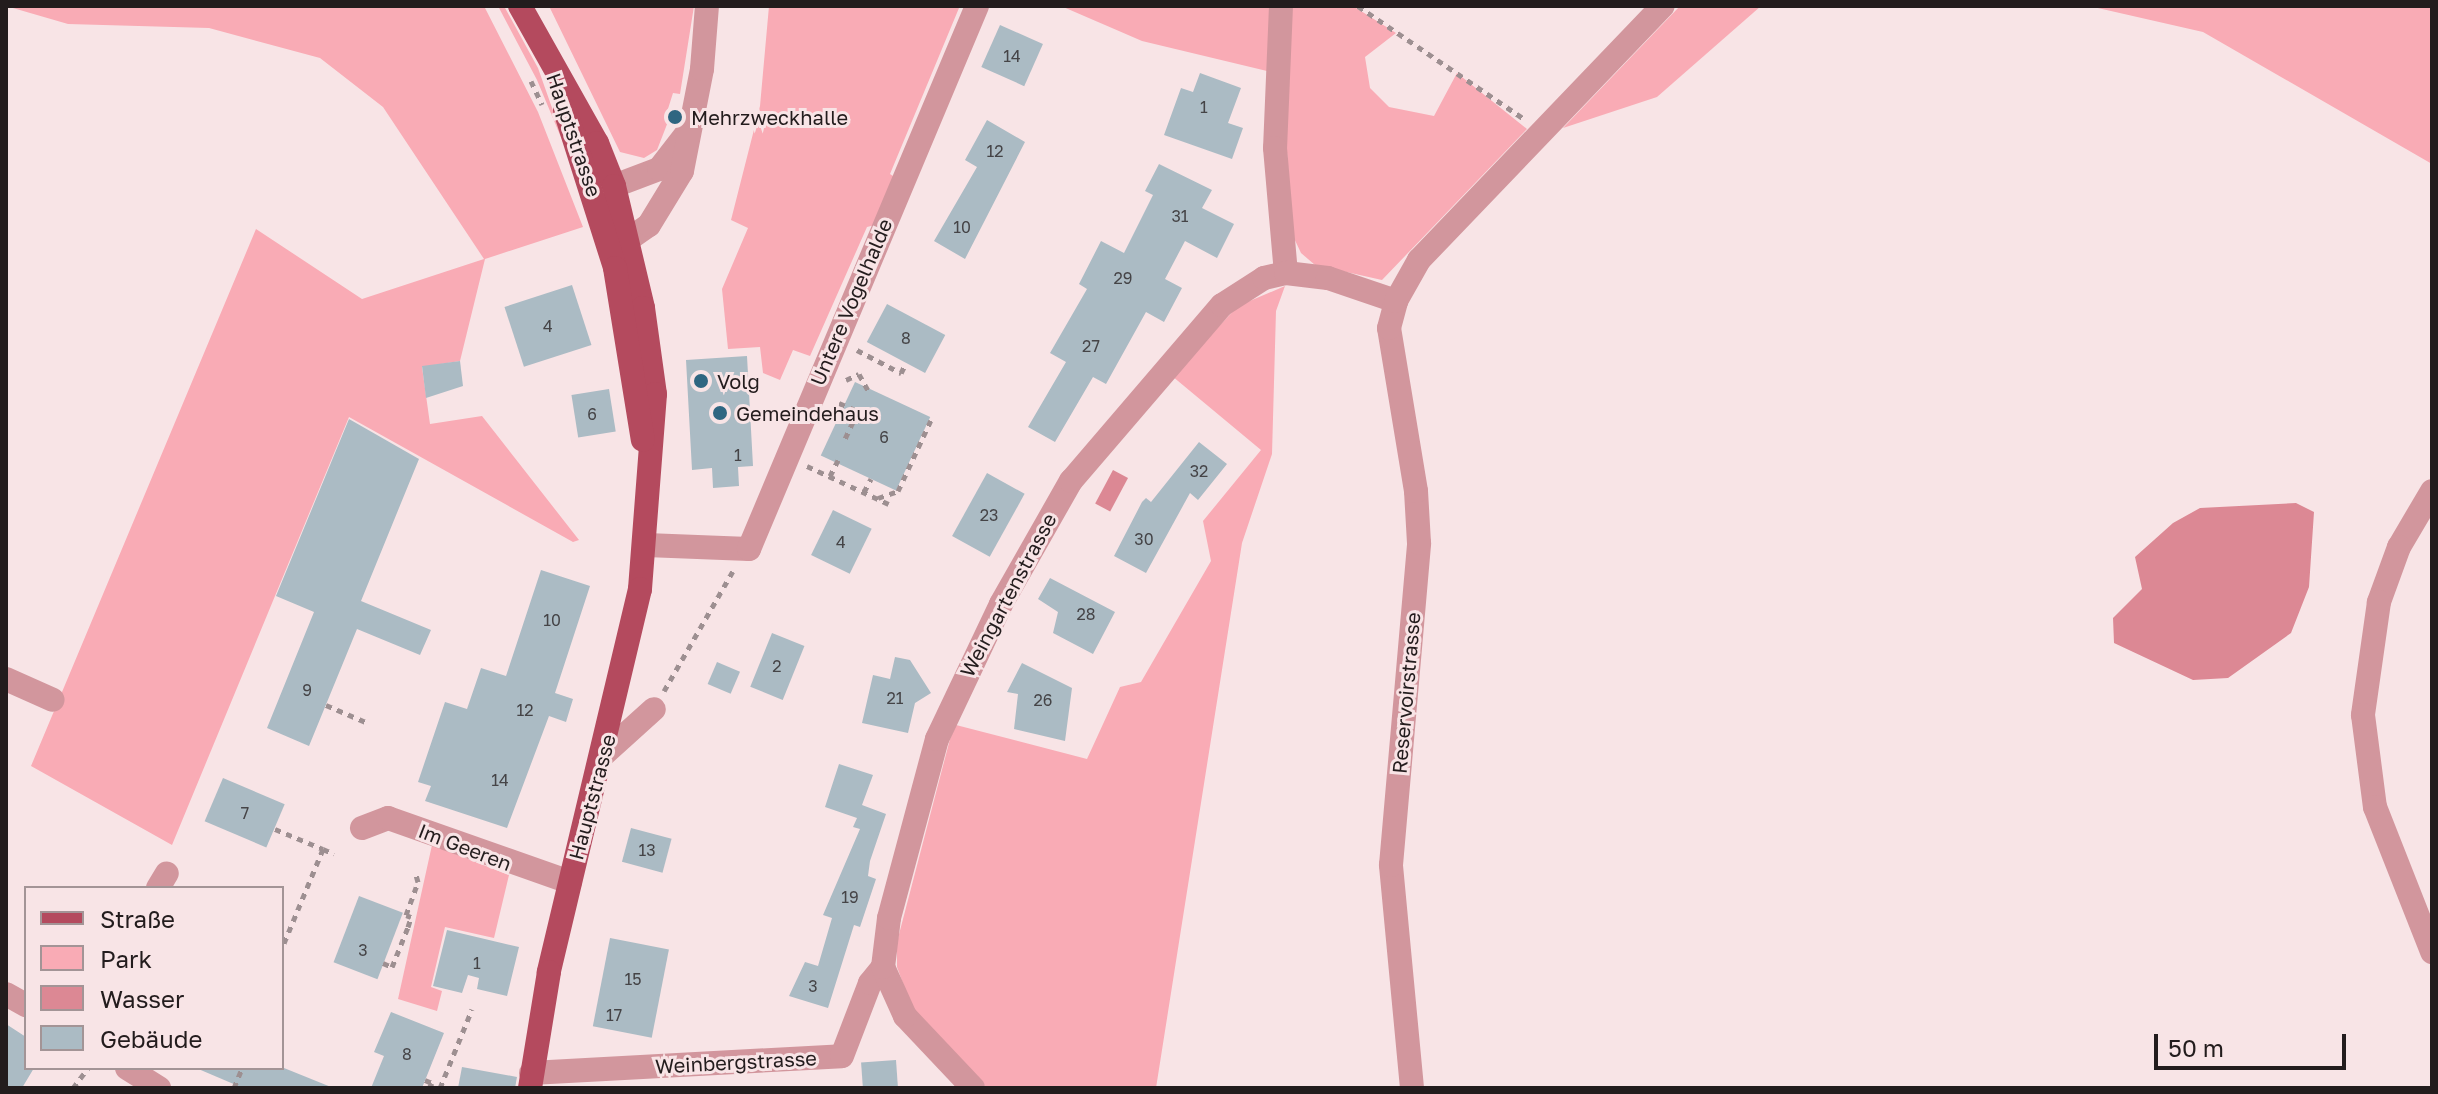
<!DOCTYPE html>
<html>
<head>
<meta charset="utf-8">
<style>
  body { margin:0 }
  #map { position:relative; width:2438px; height:1094px; overflow:hidden; background:#f8e4e6; font-family:"Golos Text",sans-serif }
  div>[style] { position:absolute }
  [style*='--x'] { left:calc(var(--x)*1px); top:calc(var(--y)*1px); width:calc(var(--w)*1px); rotate:calc(var(--a)*1deg) }
  .green>* { inset:0; background:#f9abb5 }
  .water>* { inset:0; background:#dc8894; transform-origin:0 0 }
  .building>* { inset:0; background:#abbbc4; transform-origin:0 0 }
  .path>* { height:5px; margin-top:-2.5px; transform-origin:0; background:repeating-linear-gradient(90deg,#9d8f91 0 6px,transparent 0 12px) }
  .minor>* { height:24px; margin:-12px; padding:0 12px; transform-origin:12px; border-radius:12px; background:#d2969d }
  .major>* { height:24px; margin:-12px; padding:0 12px; transform-origin:12px; border-radius:12px; background:#b44a5e }
  .dots>* { width:22px; height:22px; translate:-50% -50%; box-sizing:border-box; border:4px solid #f8e4e6; border-radius:50% }
  span { translate:-50% -50%; white-space:nowrap; text-align:center; line-height:1.15; -webkit-text-stroke:6px #f8e4e6; paint-order:stroke }
  .number-label { font-size:16px; color:#454447 }
  .number-label span { -webkit-text-stroke-width:0 }
  .poi-label { font-size:20px; color:#231c1d }
  .left { translate:0 -50%; text-align:left }
  .street-label { font-size:20px; color:#231c1d }
  .frame { position:absolute; inset:0; border:8px solid #231c1d; pointer-events:none }
  .legend { position:absolute; left:24px; top:886px; width:260px; height:184px; box-sizing:border-box; background:#f8e4e6; border:2px solid #a39496; margin:0; padding:10px 14px; list-style:none; font-size:24px; color:#231c1d }
  .legend li { display:flex; align-items:center; gap:16px; height:40px }
  .legend b { width:40px; border:2px solid #a39496 }
  .scale { position:absolute; left:2154px; top:1034px; width:192px; height:36px; box-sizing:border-box; border:4px solid #231c1d; border-top:0; padding-left:10px; font-size:24px; line-height:28px; white-space:nowrap; color:#231c1d; -webkit-text-stroke:6px #f8e4e6; paint-order:stroke }
</style>
</head>
<body>
<div id="map">
  <div class="green">
    <i style="clip-path:polygon(6px 6px,484px 6px,538px 112px,583px 227px,485px 259px,460px 361px,422px 367px,430px 424px,482px 416px,579px 540px,573px 542px,349px 417px,172px 845px,31px 766px,256px 229px,362px 299px,484px 259px,383px 107px,320px 58px,209px 28px,68px 24px)"></i>
    <i style="clip-path:polygon(498px 6px,504px 6px,538px 68px,570px 159px,537px 80px)"></i>
    <i style="clip-path:polygon(549px 6px,694px 6px,680px 94px,673px 93px,667px 112px,671px 114px,657px 150px,644px 158px,620px 152px)"></i>
    <i style="clip-path:polygon(769px 6px,959px 8px,890px 174px,896px 178px,875px 225px,867px 227px,810px 356px,793px 350px,780px 380px,763px 373px,760px 347px,728px 349px,722px 289px,748px 228px,731px 220px,760px 106px)"></i>
    <i style="clip-path:polygon(1061px 6px,1273px 6px,1267px 71px,1142px 41px)"></i>
    <i style="clip-path:polygon(1292px 6px,1353px 6px,1396px 33px,1365px 57px,1370px 88px,1389px 107px,1434px 116px,1457px 73px,1527px 129px,1382px 280px,1315px 265px,1301px 253px,1293px 236px,1285px 124px)"></i>
    <i style="clip-path:polygon(1680px 6px,1761px 6px,1657px 97px,1563px 128px)"></i>
    <i style="clip-path:polygon(2089px 6px,2432px 6px,2432px 164px,2203px 32px)"></i>
    <i style="clip-path:polygon(1285px 286px,1276px 311px,1272px 454px,1242px 543px,1156px 1088px,987px 1088px,912px 1008px,897px 967px,897px 942px,950px 739px,956px 725px,1087px 759px,1120px 687px,1141px 682px,1211px 561px,1203px 521px,1261px 450px,1172px 376px,1238px 306px)"></i>
    <i style="clip-path:polygon(432px 845px,509px 875px,494px 938px,445px 927px,431px 987px,442px 991px,437px 1011px,398px 999px)"></i>
  </div>
  <div class="water">
    <i style="left:1113px;top:470px;width:17px;height:38px;rotate:28deg"></i>
    <i style="clip-path:polygon(2296px 503px,2314px 512px,2309px 587px,2291px 633px,2228px 678px,2193px 680px,2114px 643px,2113px 618px,2142px 589px,2135px 557px,2173px 523px,2200px 508px)"></i>
  </div>
  <div class="building">
    <i style="left:1000px;top:25px;width:47px;height:46px;rotate:24deg"></i>
    <i style="clip-path:polygon(1200px 73px,1241px 88px,1228px 123px,1243px 128px,1232px 159px,1164px 135px,1181px 88px,1193px 92px)"></i>
    <i style="clip-path:polygon(987px 120px,1025px 142px,965px 259px,934px 241px,977px 167px,965px 160px)"></i>
    <i style="clip-path:polygon(1159px 164px,1212px 190px,1202px 208px,1234px 224px,1217px 258px,1185px 241px,1165px 279px,1182px 288px,1164px 322px,1146px 312px,1106px 384px,1093px 377px,1055px 442px,1028px 427px,1066px 362px,1050px 353px,1087px 289px,1079px 284px,1101px 241px,1124px 253px,1153px 195px,1145px 191px)"></i>
    <i style="left:572px;top:285px;width:63px;height:71px;rotate:72deg"></i>
    <i style="left:887px;top:304px;width:66px;height:43px;rotate:28deg"></i>
    <i style="clip-path:polygon(747px 356px,753px 466px,738px 467px,739px 486px,713px 488px,712px 468px,692px 470px,686px 360px)"></i>
    <i style="clip-path:polygon(460px 361px,463px 386px,426px 398px,422px 366px)"></i>
    <i style="left:855px;top:382px;width:83px;height:81px;rotate:25deg"></i>
    <i style="left:609px;top:389px;width:43px;height:38px;rotate:81deg"></i>
    <i style="clip-path:polygon(349px 419px,419px 459px,361px 601px,431px 630px,420px 655px,357px 629px,309px 746px,267px 728px,314px 612px,276px 596px)"></i>
    <i style="clip-path:polygon(1199px 442px,1227px 464px,1198px 500px,1190px 493px,1146px 573px,1114px 556px,1142px 502px,1146px 498px,1151px 502px)"></i>
    <i style="left:987px;top:473px;width:43px;height:72px;rotate:29deg"></i>
    <i style="left:833px;top:510px;width:43px;height:50px;rotate:26deg"></i>
    <i style="clip-path:polygon(541px 570px,590px 586px,555px 693px,573px 699px,566px 722px,549px 716px,507px 828px,425px 801px,431px 786px,418px 782px,445px 702px,467px 709px,481px 668px,506px 676px)"></i>
    <i style="clip-path:polygon(1050px 578px,1115px 612px,1093px 654px,1053px 633px,1058px 612px,1038px 599px)"></i>
    <i style="left:772px;top:633px;width:35px;height:58px;rotate:22deg"></i>
    <i style="clip-path:polygon(895px 657px,910px 660px,931px 693px,915px 703px,908px 733px,862px 723px,873px 675px,890px 679px)"></i>
    <i style="left:717px;top:662px;width:25px;height:24px;rotate:23deg"></i>
    <i style="clip-path:polygon(1022px 663px,1072px 688px,1065px 741px,1014px 729px,1018px 694px,1007px 692px)"></i>
    <i style="clip-path:polygon(839px 764px,873px 775px,862px 805px,886px 814px,870px 861px,868px 876px,876px 879px,860px 927px,854px 925px,828px 1008px,789px 996px,805px 962px,818px 966px,832px 918px,823px 915px,860px 829px,853px 827px,857px 818px,825px 807px)"></i>
    <i style="left:223px;top:778px;width:67px;height:47px;rotate:23deg"></i>
    <i style="left:631px;top:828px;width:42px;height:35px;rotate:15deg"></i>
    <i style="left:359px;top:896px;width:47px;height:71px;rotate:21deg"></i>
    <i style="clip-path:polygon(447px 930px,519px 947px,507px 996px,477px 989px,479px 978px,468px 975px,462px 993px,433px 986px)"></i>
    <i style="left:610px;top:938px;width:60px;height:90px;rotate:11deg"></i>
    <i style="clip-path:polygon(391px 1012px,444px 1033px,422px 1088px,371px 1088px,384px 1056px,374px 1052px)"></i>
    <i style="clip-path:polygon(6px 1024px,26px 1037px,26px 1068px,34px 1068px,22px 1088px,6px 1088px)"></i>
    <i style="left:896px;top:1060px;width:28px;height:35px;rotate:86deg"></i>
    <i style="clip-path:polygon(462px 1067px,517px 1077px,515px 1088px,458px 1088px)"></i>
    <i style="clip-path:polygon(196px 1068px,284px 1068px,331px 1087px,243px 1088px)"></i>
  </div>
  <div class="path">
    <i style="--x:1358;--y:6;--w:199;--a:34.2"></i>
    <i style="--x:531;--y:81;--w:26;--a:65"></i>
    <i style="--x:857;--y:350;--w:50;--a:27.6"></i>
    <i style="--x:901;--y:373;--w:11;--a:-63"></i>
    <i style="--x:846;--y:380;--w:14;--a:-25"></i>
    <i style="--x:859;--y:374;--w:21;--a:61"></i>
    <i style="--x:839;--y:403;--w:21;--a:23"></i>
    <i style="--x:858;--y:411;--w:33;--a:115"></i>
    <i style="--x:807;--y:466;--w:90;--a:24.9"></i>
    <i style="--x:830;--y:476;--w:18;--a:-63"></i>
    <i style="--x:864;--y:492;--w:15;--a:-62"></i>
    <i style="--x:878;--y:498;--w:21;--a:-19"></i>
    <i style="--x:898;--y:491;--w:78;--a:-65.1"></i>
    <i style="--x:664;--y:691;--w:138;--a:-60.1"></i>
    <i style="--x:326;--y:705;--w:46;--a:23.2"></i>
    <i style="--x:275;--y:829;--w:52;--a:22.6"></i>
    <i style="--x:323;--y:849;--w:107;--a:112.5"></i>
    <i style="--x:323;--y:849;--w:12;--a:24"></i>
    <i style="--x:383;--y:963;--w:10;--a:24"></i>
    <i style="--x:392;--y:967;--w:43;--a:-68.2"></i>
    <i style="--x:408;--y:927;--w:10;--a:-73"></i>
    <i style="--x:411;--y:917;--w:5;--a:-158"></i>
    <i style="--x:406;--y:915;--w:35;--a:-70"></i>
    <i style="--x:418;--y:882;--w:11;--a:-105"></i>
    <i style="--x:425;--y:1080;--w:8;--a:23"></i>
    <i style="--x:432;--y:1083;--w:6;--a:121"></i>
    <i style="--x:73;--y:1088;--w:25;--a:-53"></i>
    <i style="--x:234;--y:1088;--w:22;--a:-68"></i>
    <i style="--x:440;--y:1088;--w:85;--a:-67.9"></i>
  </div>
  <div class="minor">
    <i style="--x:1281;--y:6;--w:142;--a:92.4"></i>
    <i style="--x:1275;--y:148;--w:125;--a:85"></i>
    <i style="--x:614;--y:186;--w:48;--a:-20.7"></i>
    <i style="--x:659;--y:169;--w:46;--a:-52.1"></i>
    <i style="--x:629;--y:239;--w:24;--a:-35"></i>
    <i style="--x:649;--y:225;--w:63;--a:-58.6"></i>
    <i style="--x:682;--y:171;--w:104;--a:-78.9"></i>
    <i style="--x:702;--y:69;--w:63;--a:-85.5"></i>
    <i style="--x:2432;--y:491;--w:65;--a:120.5"></i>
    <i style="--x:2399;--y:547;--w:59;--a:110"></i>
    <i style="--x:2379;--y:602;--w:114;--a:98.1"></i>
    <i style="--x:2363;--y:715;--w:93;--a:82.6"></i>
    <i style="--x:2375;--y:807;--w:156;--a:68.5"></i>
    <i style="--x:646;--y:545;--w:103;--a:2.2"></i>
    <i style="--x:749;--y:549;--w:589;--a:-67.22"></i>
    <i style="--x:6;--y:679;--w:51;--a:24.1"></i>
    <i style="--x:604;--y:754;--w:67;--a:-42"></i>
    <i style="--x:362;--y:828;--w:28;--a:-21"></i>
    <i style="--x:388;--y:818;--w:193;--a:19.4"></i>
    <i style="--x:158;--y:888;--w:17;--a:-59"></i>
    <i style="--x:6;--y:994;--w:23;--a:29"></i>
    <i style="--x:127;--y:1068;--w:38;--a:32"></i>
    <i style="--x:531;--y:1073;--w:311;--a:-3.1"></i>
    <i style="--x:842;--y:1056;--w:78;--a:-69"></i>
    <i style="--x:870;--y:983;--w:21;--a:-51"></i>
    <i style="--x:973;--y:1088;--w:99;--a:-133.4"></i>
    <i style="--x:905;--y:1016;--w:54;--a:-114.2"></i>
    <i style="--x:883;--y:967;--w:49;--a:-83"></i>
    <i style="--x:889;--y:918;--w:185;--a:-75"></i>
    <i style="--x:937;--y:739;--w:149;--a:-64.6"></i>
    <i style="--x:1001;--y:604;--w:142;--a:-60.4"></i>
    <i style="--x:1071;--y:481;--w:232;--a:-49.4"></i>
    <i style="--x:1222;--y:305;--w:50;--a:-32.7"></i>
    <i style="--x:1264;--y:278;--w:23;--a:-13"></i>
    <i style="--x:1286;--y:273;--w:42;--a:6.8"></i>
    <i style="--x:1328;--y:278;--w:72;--a:18.7"></i>
    <i style="--x:1412;--y:1088;--w:224;--a:-95.4"></i>
    <i style="--x:1391;--y:865;--w:323;--a:-85"></i>
    <i style="--x:1419;--y:543;--w:52;--a:-93.3"></i>
    <i style="--x:1416;--y:491;--w:165;--a:-99.4"></i>
    <i style="--x:1389;--y:328;--w:28;--a:-75"></i>
    <i style="--x:1396;--y:301;--w:47;--a:-60.7"></i>
    <i style="--x:1419;--y:260;--w:352;--a:-46.2"></i>
  </div>
  <div class="major">
    <i style="--x:520;--y:6;--w:157;--a:60.7"></i>
    <i style="--x:597;--y:143;--w:46;--a:68.4"></i>
    <i style="--x:614;--y:186;--w:125;--a:76.6"></i>
    <i style="--x:643;--y:308;--w:87;--a:82.1"></i>
    <i style="--x:655;--y:394;--w:196;--a:94.4"></i>
    <i style="--x:640;--y:589;--w:394;--a:103.4"></i>
    <i style="--x:549;--y:972;--w:118;--a:99.3"></i>
    <i style="--x:565;--y:110;--w:166;--a:72.4"></i>
    <i style="--x:615;--y:268;--w:174;--a:80.8"></i>
  </div>
  <div class="dots">
    <i style="left:675px;top:117px;background:#2f6681"></i>
    <i style="left:701px;top:381px;background:#2f6681"></i>
    <i style="left:720px;top:413px;background:#2f6681"></i>
  </div>
  <div class="number-label">
    <span style="left:1012px;top:56px">14</span>
    <span style="left:1204px;top:107px">1</span>
    <span style="left:995px;top:151px">12</span>
    <span style="left:1180px;top:216px">31</span>
    <span style="left:962px;top:227px">10</span>
    <span style="left:1123px;top:278px">29</span>
    <span style="left:548px;top:326px">4</span>
    <span style="left:906px;top:338px">8</span>
    <span style="left:1091px;top:346px">27</span>
    <span style="left:592px;top:414px">6</span>
    <span style="left:884px;top:437px">6</span>
    <span style="left:738px;top:455px">1</span>
    <span style="left:1199px;top:471px">32</span>
    <span style="left:989px;top:515px">23</span>
    <span style="left:1144px;top:539px">30</span>
    <span style="left:841px;top:542px">4</span>
    <span style="left:1086px;top:614px">28</span>
    <span style="left:552px;top:620px">10</span>
    <span style="left:777px;top:666px">2</span>
    <span style="left:307px;top:690px">9</span>
    <span style="left:895px;top:698px">21</span>
    <span style="left:1043px;top:700px">26</span>
    <span style="left:525px;top:710px">12</span>
    <span style="left:500px;top:780px">14</span>
    <span style="left:245px;top:813px">7</span>
    <span style="left:647px;top:850px">13</span>
    <span style="left:850px;top:897px">19</span>
    <span style="left:363px;top:950px">3</span>
    <span style="left:477px;top:963px">1</span>
    <span style="left:633px;top:979px">15</span>
    <span style="left:813px;top:986px">3</span>
    <span style="left:614px;top:1015px">17</span>
    <span style="left:407px;top:1054px">8</span>
  </div>
  <div class="poi-label">
    <span class="left" style="left:691px;top:117px">Mehrzweckhalle</span>
    <span class="left" style="left:717px;top:381px">Volg</span>
    <span class="left" style="left:736px;top:413px">Gemeindehaus</span>
  </div>
  <div class="street-label">
    <span style="left:574px;top:135px;rotate:71deg">Hauptstrasse</span>
    <span style="left:851px;top:302px;rotate:-67deg">Untere Vogelhalde</span>
    <span style="left:1008px;top:595px;rotate:-62deg">Weingartenstrasse</span>
    <span style="left:1406px;top:693px;rotate:-85deg">Reservoirstrasse</span>
    <span style="left:592px;top:797px;rotate:-75deg">Hauptstrasse</span>
    <span style="left:465px;top:847px;rotate:21deg">Im Geeren</span>
    <span style="left:736px;top:1062px;rotate:-3deg">Weinbergstrasse</span>
  </div>
  <div class="frame"></div>
  <ul class="legend">
  <li><b style="height:10px;background:#b44a5e"></b>Straße</li>
  <li><b style="height:22px;background:#f9abb5"></b>Park</li>
  <li><b style="height:22px;background:#dc8894"></b>Wasser</li>
  <li><b style="height:22px;background:#abbbc4"></b>Gebäude</li>
  </ul>
  <div class="scale">50 m</div>
</div>
</body>
</html>
